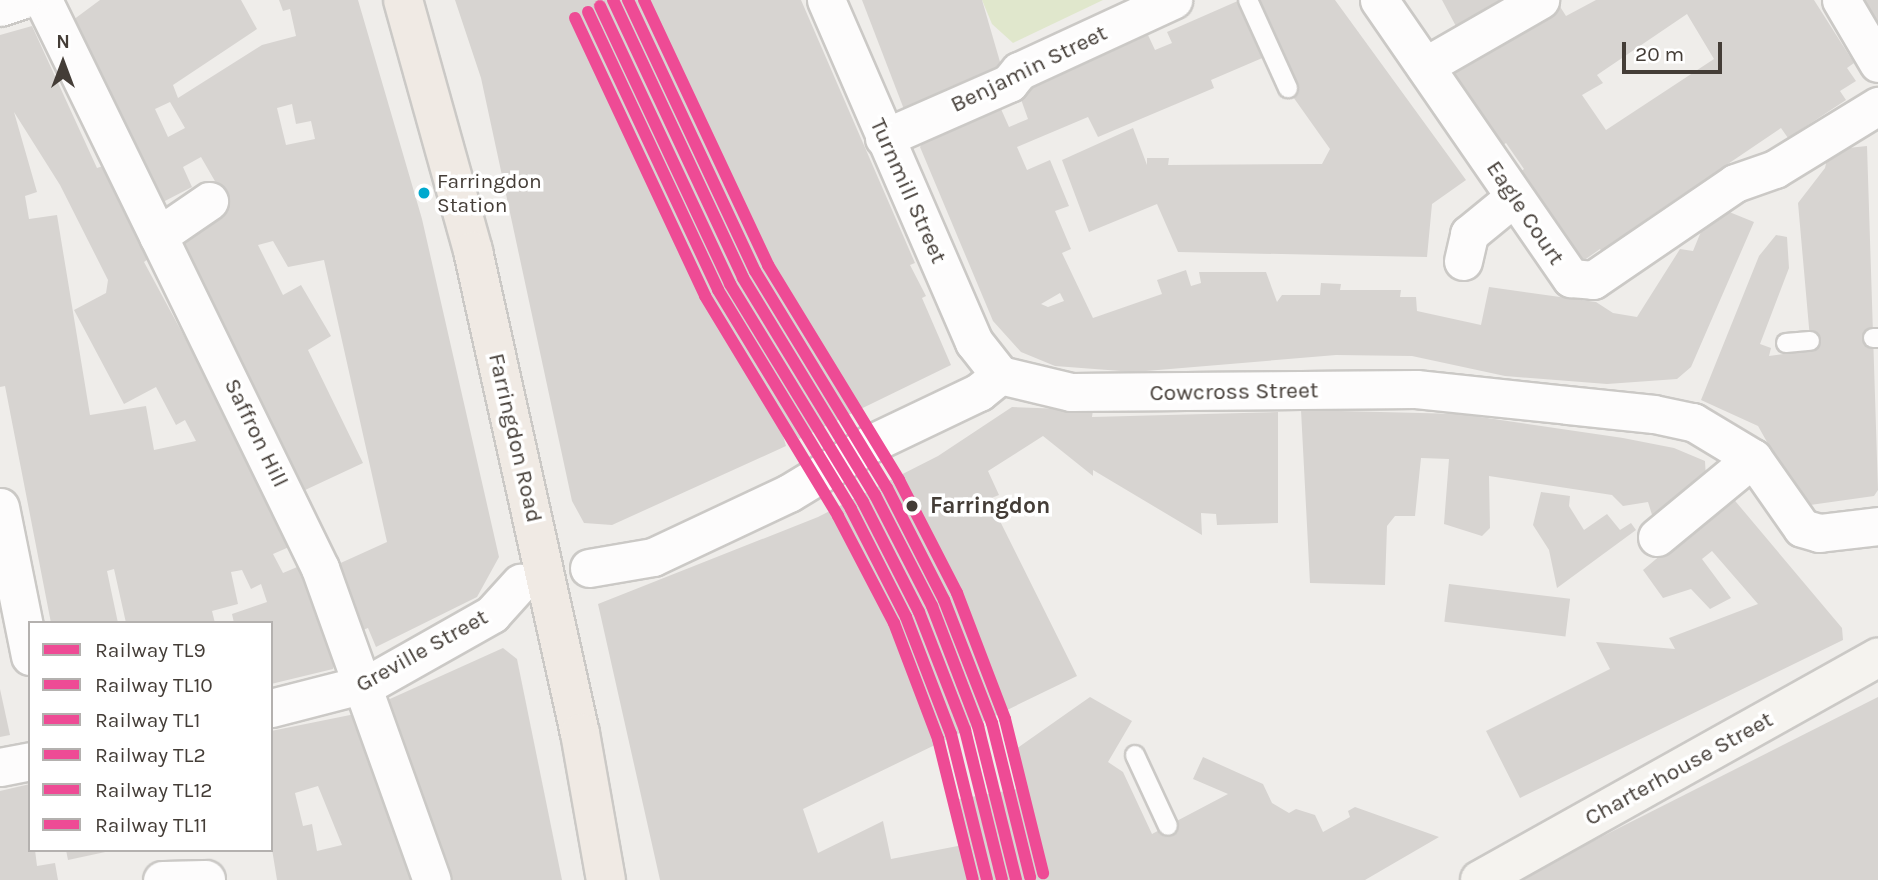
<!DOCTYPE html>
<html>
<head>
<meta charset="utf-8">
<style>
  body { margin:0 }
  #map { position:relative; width:1878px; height:880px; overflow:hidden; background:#efedea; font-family:Karla,sans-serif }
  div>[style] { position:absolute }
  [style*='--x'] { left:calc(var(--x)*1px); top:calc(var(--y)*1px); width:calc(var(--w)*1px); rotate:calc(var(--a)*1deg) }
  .green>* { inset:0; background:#e0e7cc }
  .building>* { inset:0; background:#d7d4d1; transform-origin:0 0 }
  .roads { filter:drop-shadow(2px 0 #cbc9c6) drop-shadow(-2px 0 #cbc9c6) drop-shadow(0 2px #cbc9c6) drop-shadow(0 -2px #cbc9c6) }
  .lane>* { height:18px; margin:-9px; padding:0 9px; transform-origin:9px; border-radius:9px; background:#fdfcfc }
  .street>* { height:37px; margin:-18.5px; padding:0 18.5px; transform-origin:18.5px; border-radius:18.5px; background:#fdfcfc }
  .secondary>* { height:38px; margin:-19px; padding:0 19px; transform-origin:19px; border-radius:19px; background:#f5f3ef }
  .primary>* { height:38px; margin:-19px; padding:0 19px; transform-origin:19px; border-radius:19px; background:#f0eae4 }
  .rail-1>* { height:12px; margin:-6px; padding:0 6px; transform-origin:6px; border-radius:6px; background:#ee4b95 }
  .rail-2>* { height:12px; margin:-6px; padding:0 6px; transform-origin:6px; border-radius:6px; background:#ee4b95 }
  .rail-3>* { height:12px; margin:-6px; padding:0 6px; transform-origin:6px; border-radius:6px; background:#ee4b95 }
  .rail-4>* { height:12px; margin:-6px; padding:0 6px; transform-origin:6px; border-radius:6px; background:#ee4b95 }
  .rail-5>* { height:12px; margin:-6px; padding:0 6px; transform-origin:6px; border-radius:6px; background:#ee4b95 }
  .rail-6>* { height:12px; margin:-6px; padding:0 6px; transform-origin:6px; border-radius:6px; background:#ee4b95 }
  .dots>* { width:19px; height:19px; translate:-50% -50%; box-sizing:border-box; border:4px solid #fff; border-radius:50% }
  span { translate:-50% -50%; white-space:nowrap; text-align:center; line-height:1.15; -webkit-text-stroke:7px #fff; paint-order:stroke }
  .bus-label { font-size:21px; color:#443d37 }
  .left { translate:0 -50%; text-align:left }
  .street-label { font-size:23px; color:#443d37 }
  .stop-label { font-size:23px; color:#443d37; font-weight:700 }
  .legend { position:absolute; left:28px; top:621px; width:245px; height:231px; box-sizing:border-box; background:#fff; border:2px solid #b4b1af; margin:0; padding:9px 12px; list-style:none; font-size:21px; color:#443d37 }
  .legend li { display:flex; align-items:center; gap:14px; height:35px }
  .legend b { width:35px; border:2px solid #b4b1af }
  .north { position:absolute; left:28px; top:28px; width:70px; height:70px; -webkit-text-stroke:5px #fff; paint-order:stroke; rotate:0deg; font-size:19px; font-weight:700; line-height:28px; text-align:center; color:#443d37 }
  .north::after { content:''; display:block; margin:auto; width:24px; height:32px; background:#443d37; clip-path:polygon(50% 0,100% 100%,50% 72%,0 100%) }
  .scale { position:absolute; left:1622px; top:42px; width:100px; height:32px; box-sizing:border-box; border:4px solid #443d37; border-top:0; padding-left:9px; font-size:21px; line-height:24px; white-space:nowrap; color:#443d37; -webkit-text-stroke:5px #fff; paint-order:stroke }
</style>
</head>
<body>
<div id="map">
  <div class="green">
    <i style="clip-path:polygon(982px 0,1103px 0,1013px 43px,992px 24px)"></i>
  </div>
  <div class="building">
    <i style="clip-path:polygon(evenodd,100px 0,241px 0,257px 29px,173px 85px,178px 98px,262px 45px,296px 36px,290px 9px,283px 11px,279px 0,358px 0,422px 219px,499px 557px,477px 597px,376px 647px,368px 628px,363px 630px,334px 566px,387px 542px,324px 260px,288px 267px,273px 241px,258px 245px,283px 295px,301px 285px,331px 336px,308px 350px,363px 463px,303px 491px,178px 232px,227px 202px,201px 157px,183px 167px,192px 187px,161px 203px,121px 128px,125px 124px,117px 105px,111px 109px,69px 23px,100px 0,170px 102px,185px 128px,168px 137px,155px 109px,170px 102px,100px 0,292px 104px,296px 124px,311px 121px,315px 139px,286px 145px,277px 108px,292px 104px)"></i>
    <i style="clip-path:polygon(455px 0,801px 0,915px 263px,910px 265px,926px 296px,922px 298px,951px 365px,799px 439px,789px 425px,781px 429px,786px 446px,612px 525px,584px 523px,572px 501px,481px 78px)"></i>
    <i style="clip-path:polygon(862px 0,982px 0,1005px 79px,905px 112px)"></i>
    <i style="clip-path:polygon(evenodd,1240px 0,1267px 56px,1211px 80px,1214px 88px,1098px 137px,1088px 117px,1017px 147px,1027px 170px,1050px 160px,1069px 206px,1055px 211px,1071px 249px,1062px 253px,1093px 318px,1162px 294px,1157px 280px,1186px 270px,1191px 286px,1201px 283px,1199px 272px,1266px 272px,1277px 302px,1282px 295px,1320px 295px,1321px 283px,1341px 284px,1340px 290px,1401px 290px,1400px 297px,1416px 297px,1417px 311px,1481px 325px,1489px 287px,1596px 302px,1613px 313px,1637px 317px,1680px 249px,1693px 251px,1712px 205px,1754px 222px,1691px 367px,1677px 379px,1607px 384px,1505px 376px,1412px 356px,1336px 355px,1134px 372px,1055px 366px,1021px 352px,993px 321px,920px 147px,931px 127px,997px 100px,1009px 127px,1028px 119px,1018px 91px,1148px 35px,1155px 50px,1172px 43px,1167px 32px,1240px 0,1060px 293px,1064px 301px,1048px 307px,1041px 304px,1060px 293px)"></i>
    <i style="clip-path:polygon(1254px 0,1335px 0,1466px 180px,1432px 204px,1427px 257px,1178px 252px,1157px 204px,1089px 232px,1062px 160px,1133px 128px,1147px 165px,1147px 158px,1169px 158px,1168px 165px,1322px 164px,1330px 149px,1291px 94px,1296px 91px)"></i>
    <i style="clip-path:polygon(1442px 0,1509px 0,1458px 30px)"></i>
    <i style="clip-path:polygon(evenodd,1596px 0,1814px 0,1854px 63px,1847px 68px,1856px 81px,1840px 91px,1846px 100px,1788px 138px,1781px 128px,1648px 218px,1653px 224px,1605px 256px,1600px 249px,1583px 261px,1519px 173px,1524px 169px,1506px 143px,1499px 148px,1446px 71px,1559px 5px,1566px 16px,1596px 0,1687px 14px,1714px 59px,1606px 130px,1582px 95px,1603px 83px,1597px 75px,1687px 14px)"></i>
    <i style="clip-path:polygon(1863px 0,1878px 0,1878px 28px)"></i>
    <i style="clip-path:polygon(evenodd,32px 26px,97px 168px,106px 165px,152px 256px,144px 262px,296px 544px,273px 554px,283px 573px,302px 565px,337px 658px,333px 669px,271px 684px,271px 623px,234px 623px,232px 614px,267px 602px,261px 584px,251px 589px,242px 570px,231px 572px,238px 604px,212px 611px,215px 623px,126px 623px,114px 569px,107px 571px,118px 623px,51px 623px,5px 386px,0 387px,0 35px,32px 26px,14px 112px,60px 185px,108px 280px,106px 293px,74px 310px,124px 404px,156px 387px,176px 425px,185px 420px,196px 441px,154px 450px,146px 406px,90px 415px,57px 215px,29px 219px,25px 196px,37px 192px,14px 112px)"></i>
    <i style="clip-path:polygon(1867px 146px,1878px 490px,1874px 496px,1803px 506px,1758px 426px,1701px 400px,1759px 256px,1776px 235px,1787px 237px,1789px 268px,1760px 344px,1771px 348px,1769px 356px,1811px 350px,1798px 203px,1825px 168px,1829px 150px)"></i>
    <i style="clip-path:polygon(1012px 407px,1093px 410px,1092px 417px,1278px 412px,1278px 523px,1217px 525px,1216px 514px,1201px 513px,1202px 535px,1093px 470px,1093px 476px,1043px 436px,988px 471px,999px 495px,989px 499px,1077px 676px,803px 809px,818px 853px,883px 821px,891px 859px,968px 844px,959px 799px,1018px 789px,1009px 754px,1090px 697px,1132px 721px,1108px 762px,1123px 772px,1152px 834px,1228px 794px,1193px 779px,1203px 757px,1263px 784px,1272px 803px,1289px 813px,1296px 809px,1315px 815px,1323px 832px,1350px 817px,1348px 811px,1355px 807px,1439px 837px,1365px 880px,660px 880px,598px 604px,818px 517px,938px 456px)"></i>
    <i style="clip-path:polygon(1301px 410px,1460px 414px,1623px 438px,1674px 448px,1705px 461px,1706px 479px,1653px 518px,1648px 502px,1623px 506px,1612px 495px,1489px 476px,1490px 528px,1482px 536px,1444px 524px,1449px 459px,1421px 458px,1415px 516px,1395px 516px,1387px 526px,1385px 585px,1310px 583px)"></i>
    <i style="clip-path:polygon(1541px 492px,1570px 496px,1569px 506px,1584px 530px,1607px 514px,1620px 530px,1631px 523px,1636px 530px,1557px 588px,1549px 550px,1533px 525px)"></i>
    <i style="clip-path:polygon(1731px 496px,1842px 628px,1843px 640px,1520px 798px,1486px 731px,1610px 669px,1596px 642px,1675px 649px,1669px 638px,1758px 604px,1712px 551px,1702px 559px,1731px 598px,1710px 609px,1691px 589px,1663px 598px,1643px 570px)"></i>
    <i style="left:1449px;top:584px;width:122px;height:38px;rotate:7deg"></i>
    <i style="clip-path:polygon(503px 648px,517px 659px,562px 880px,449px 880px,381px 703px)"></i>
    <i style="clip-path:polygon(0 689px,10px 735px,0 737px)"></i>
    <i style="clip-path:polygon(1878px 697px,1878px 880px,1516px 880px)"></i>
    <i style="clip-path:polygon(evenodd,360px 713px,421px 880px,277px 880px,271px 843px,271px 731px,360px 713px,318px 786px,342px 845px,317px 851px,312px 824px,303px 826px,295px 793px,318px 786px)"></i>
    <i style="clip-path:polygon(30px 784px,30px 850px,35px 850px,37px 866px,55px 863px,58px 880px,0 880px,0 791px)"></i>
    <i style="clip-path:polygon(66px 850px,110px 850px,110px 851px,68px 860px)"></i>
  </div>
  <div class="roads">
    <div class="lane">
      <i style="--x:1248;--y:0;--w:97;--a:65.6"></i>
      <i style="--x:1873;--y:338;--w:5;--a:0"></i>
      <i style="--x:1786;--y:343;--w:24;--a:-5"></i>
      <i style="--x:1135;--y:755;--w:78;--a:65.1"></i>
    </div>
    <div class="street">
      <i style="--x:43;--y:0;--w:632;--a:64"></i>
      <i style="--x:320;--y:568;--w:331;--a:70.3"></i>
      <i style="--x:826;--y:0;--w:373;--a:66.6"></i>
      <i style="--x:974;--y:342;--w:42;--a:51.8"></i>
      <i style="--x:1000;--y:375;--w:73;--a:13.5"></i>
      <i style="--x:1071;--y:392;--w:345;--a:-0.5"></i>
      <i style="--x:1416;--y:389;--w:239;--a:6"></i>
      <i style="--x:1654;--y:414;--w:40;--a:12"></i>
      <i style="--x:1693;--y:422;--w:70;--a:31"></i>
      <i style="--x:1753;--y:458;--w:85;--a:55"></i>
      <i style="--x:1802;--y:528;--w:18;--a:16"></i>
      <i style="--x:1819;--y:533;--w:59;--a:-6.8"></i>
      <i style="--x:1379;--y:0;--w:338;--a:55.4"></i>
      <i style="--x:1571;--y:278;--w:22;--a:5"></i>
      <i style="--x:1593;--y:280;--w:172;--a:-34.3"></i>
      <i style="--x:1735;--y:183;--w:42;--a:-19.3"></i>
      <i style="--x:1775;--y:169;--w:121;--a:-31.5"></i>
      <i style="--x:1841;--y:0;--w:73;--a:59.6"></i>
      <i style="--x:0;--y:7;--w:22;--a:-18"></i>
      <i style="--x:1425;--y:66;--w:133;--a:-29.9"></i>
      <i style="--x:884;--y:138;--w:137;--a:-23.7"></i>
      <i style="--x:1009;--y:83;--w:16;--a:-50"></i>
      <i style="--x:1019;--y:71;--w:170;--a:-24.8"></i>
      <i style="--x:158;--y:236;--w:62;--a:-34.5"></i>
      <i style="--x:1463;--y:261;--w:28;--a:-77"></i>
      <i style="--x:1469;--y:234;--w:58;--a:-39.4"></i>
      <i style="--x:0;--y:507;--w:152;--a:78.6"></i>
      <i style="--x:1657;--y:537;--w:124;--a:-39.5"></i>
      <i style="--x:589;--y:568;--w:65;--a:-9.8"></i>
      <i style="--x:653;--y:557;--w:150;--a:-25.2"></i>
      <i style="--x:789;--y:493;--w:95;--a:-31.2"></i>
      <i style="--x:870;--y:444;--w:121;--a:-25.5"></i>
      <i style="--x:979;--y:392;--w:27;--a:-39"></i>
      <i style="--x:271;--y:708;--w:104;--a:-14.4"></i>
      <i style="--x:372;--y:682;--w:138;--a:-29.5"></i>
      <i style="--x:492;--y:614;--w:42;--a:-47.9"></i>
      <i style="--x:0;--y:767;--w:31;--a:-11"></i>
      <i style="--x:162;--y:880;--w:44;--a:-1.3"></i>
    </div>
    <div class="secondary">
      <i style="--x:1480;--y:880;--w:456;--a:-29.2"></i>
    </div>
    <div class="primary">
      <i style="--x:403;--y:0;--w:261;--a:74.4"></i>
      <i style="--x:473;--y:251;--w:494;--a:77.5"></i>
      <i style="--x:580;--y:733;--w:149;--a:80"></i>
    </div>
  </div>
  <div class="rail-1">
    <i style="--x:613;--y:0;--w:307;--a:64.9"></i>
    <i style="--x:743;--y:278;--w:254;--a:58.7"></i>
    <i style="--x:875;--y:495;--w:125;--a:62.8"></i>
    <i style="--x:932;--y:606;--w:129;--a:69"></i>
    <i style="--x:978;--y:726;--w:159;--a:76.1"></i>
  </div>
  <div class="rail-2">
    <i style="--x:600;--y:6;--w:307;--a:64.9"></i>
    <i style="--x:730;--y:284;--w:255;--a:58.6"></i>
    <i style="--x:863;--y:502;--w:123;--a:63"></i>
    <i style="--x:919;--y:612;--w:127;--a:68.7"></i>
    <i style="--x:965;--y:730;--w:154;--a:76.1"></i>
  </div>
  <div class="rail-3">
    <i style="--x:628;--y:0;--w:299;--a:64.9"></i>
    <i style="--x:755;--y:271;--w:254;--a:58.7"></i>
    <i style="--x:887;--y:488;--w:126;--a:63"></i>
    <i style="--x:944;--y:600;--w:132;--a:68.7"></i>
    <i style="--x:992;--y:723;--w:159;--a:76.1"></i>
  </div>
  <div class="rail-4">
    <i style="--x:588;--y:12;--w:307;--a:64.9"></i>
    <i style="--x:718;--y:290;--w:256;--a:58.7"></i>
    <i style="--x:851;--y:509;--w:121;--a:63"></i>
    <i style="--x:906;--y:617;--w:125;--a:69"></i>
    <i style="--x:951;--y:734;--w:150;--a:76.1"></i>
  </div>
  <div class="rail-5">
    <i style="--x:644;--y:0;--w:293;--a:64.9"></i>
    <i style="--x:768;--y:265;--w:252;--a:58.6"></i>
    <i style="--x:899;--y:480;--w:127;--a:62.8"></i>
    <i style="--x:957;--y:593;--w:135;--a:69.1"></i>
    <i style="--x:1005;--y:719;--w:159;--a:76.1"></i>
  </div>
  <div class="rail-6">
    <i style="--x:575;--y:18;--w:307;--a:64.9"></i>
    <i style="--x:705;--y:296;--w:257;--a:58.8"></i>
    <i style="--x:838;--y:516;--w:121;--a:62.4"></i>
    <i style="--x:894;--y:623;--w:124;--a:69.2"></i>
    <i style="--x:938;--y:739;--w:145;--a:76.1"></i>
  </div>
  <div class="dots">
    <i style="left:424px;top:193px;background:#00a9ce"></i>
    <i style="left:912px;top:506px;background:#443d37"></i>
  </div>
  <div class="bus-label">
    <span class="left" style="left:437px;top:193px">Farringdon<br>Station</span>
  </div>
  <div class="street-label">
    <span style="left:1029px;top:69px;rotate:-26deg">Benjamin Street</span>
    <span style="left:908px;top:191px;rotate:66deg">Turnmill Street</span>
    <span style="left:1525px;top:213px;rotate:56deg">Eagle Court</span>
    <span style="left:1234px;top:392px;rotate:-1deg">Cowcross Street</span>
    <span style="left:256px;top:433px;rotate:64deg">Saffron Hill</span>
    <span style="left:515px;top:438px;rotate:77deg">Farringdon Road</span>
    <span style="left:422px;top:651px;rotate:-29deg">Greville Street</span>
    <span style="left:1679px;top:769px;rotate:-29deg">Charterhouse Street</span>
  </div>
  <div class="stop-label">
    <span class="left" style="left:930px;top:506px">Farringdon</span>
  </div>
  <ul class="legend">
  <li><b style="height:9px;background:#ee4b95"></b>Railway TL9</li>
  <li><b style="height:9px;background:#ee4b95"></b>Railway TL10</li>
  <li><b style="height:9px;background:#ee4b95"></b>Railway TL1</li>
  <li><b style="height:9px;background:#ee4b95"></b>Railway TL2</li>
  <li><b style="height:9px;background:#ee4b95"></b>Railway TL12</li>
  <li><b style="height:9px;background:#ee4b95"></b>Railway TL11</li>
  </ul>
  <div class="north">N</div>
  <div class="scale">20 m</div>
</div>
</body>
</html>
